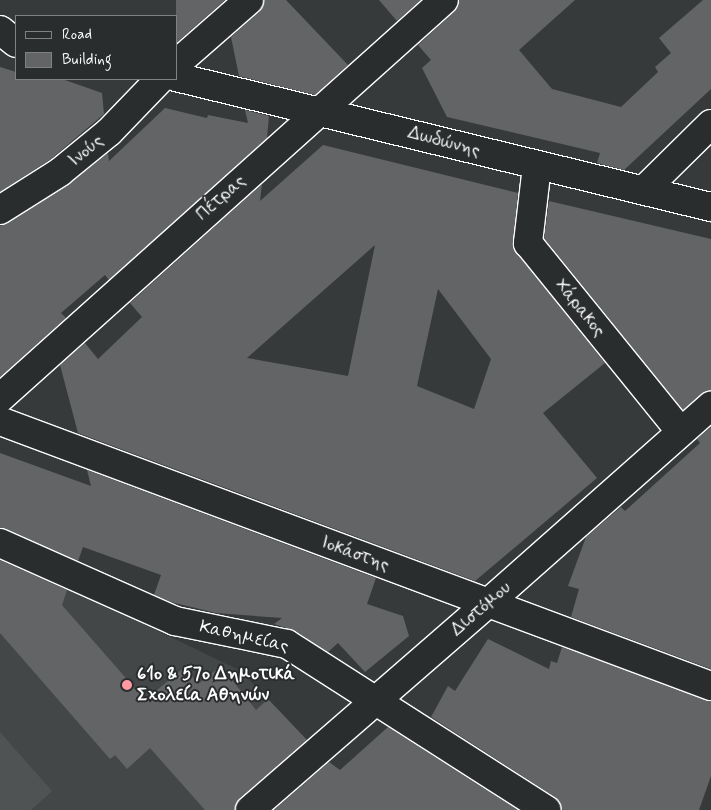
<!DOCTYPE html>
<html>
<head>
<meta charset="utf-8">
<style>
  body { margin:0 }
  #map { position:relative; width:711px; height:810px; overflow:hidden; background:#373a3b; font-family:Mynerve,sans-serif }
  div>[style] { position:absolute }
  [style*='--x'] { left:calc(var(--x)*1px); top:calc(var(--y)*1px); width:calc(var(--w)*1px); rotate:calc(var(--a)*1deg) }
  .built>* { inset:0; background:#444748 }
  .green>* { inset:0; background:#505354 }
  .building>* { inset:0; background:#636465 }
  .roads { filter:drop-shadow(1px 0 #fff) drop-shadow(-1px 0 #fff) drop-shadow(0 1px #fff) drop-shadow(0 -1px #fff) }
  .pedestrian>* { height:28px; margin:-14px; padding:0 14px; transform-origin:14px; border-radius:14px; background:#2a2d2e }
  .minor>* { height:28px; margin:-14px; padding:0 14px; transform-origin:14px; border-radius:14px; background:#2a2d2e }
  .tertiary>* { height:28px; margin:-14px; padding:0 14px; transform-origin:14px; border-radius:14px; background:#2a2d2e }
  .dots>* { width:14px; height:14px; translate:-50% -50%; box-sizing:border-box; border:2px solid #2a2d2e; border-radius:50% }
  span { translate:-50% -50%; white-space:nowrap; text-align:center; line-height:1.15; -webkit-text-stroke:4px #2a2d2e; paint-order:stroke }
  .street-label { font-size:18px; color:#fff }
  .poi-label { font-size:18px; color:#fff; font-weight:700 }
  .left { translate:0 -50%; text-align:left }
  .legend { position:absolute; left:15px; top:15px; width:162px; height:65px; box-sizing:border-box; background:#2a2d2e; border:1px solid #7f8182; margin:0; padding:6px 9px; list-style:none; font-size:15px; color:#fff }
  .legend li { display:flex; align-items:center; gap:10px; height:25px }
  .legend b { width:25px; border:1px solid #7f8182 }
</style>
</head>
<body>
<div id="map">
  <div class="built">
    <i style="clip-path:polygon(30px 569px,241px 671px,298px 731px,208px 810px,0 810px,0 602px)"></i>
  </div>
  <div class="green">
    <i style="clip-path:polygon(0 732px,52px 791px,31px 810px,0 810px)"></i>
  </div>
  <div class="building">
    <i style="clip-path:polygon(176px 0,225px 0,176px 43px)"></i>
    <i style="clip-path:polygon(264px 0,286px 0,348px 65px,315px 95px,239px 76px,231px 37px,259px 12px)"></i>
    <i style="clip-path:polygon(379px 0,421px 0,397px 21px)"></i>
    <i style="clip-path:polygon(459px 0,575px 0,519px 50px,552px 89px,621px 107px,658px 72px,655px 67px,671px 53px,659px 38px,703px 0,711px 0,711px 89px,624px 170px,597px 163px,600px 153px,447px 117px,422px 68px,431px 60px,418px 45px,454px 12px)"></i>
    <i style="clip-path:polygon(0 67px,16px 72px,16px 79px,62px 79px,102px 93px,104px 114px,51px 159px,0 192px)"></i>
    <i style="clip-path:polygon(165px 108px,207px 118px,208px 115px,248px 123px,245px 110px,269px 116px,267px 138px,109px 280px,105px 275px,61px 313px,66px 318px,0 377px,0 226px,68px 185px,108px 153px,109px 161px)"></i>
    <i style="clip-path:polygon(evenodd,323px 145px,518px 193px,513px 248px,605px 363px,543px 413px,597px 478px,475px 581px,78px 433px,60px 365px,85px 343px,98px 359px,142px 317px,130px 303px,262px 184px,260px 201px,323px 145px,375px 245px,348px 376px,247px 358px,375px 245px,323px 145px,438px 289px,491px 359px,474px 409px,417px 386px,438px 289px)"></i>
    <i style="clip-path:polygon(549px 201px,711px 239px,711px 391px,701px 394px,683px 410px,544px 238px)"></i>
    <i style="clip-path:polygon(711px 427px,711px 669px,571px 617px,579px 589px,568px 586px,586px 537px,621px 507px,625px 511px,700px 443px,697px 439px)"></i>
    <i style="clip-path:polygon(0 453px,91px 486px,87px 470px,376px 578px,367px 604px,403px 616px,409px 636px,365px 672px,338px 643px,328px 652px,295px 631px,274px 624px,282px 618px,216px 613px,171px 602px,154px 595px,161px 575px,83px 547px,78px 561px,0 528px)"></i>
    <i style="clip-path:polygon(0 560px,67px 590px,62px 605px,145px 700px,185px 667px,198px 684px,221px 666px,256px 710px,268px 699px,307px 740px,240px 798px,235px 810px,205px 810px,150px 748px,127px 769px,115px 755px,110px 759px,0 633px)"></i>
    <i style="clip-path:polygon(488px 639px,549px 669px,551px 661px,557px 663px,562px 647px,711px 701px,711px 776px,699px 810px,563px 810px,555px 797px,431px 717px,448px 686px,455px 691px)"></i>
    <i style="clip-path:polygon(388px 727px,518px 810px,274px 810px,329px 762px,340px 770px)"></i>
  </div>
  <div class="roads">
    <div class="pedestrian">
      <i style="--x:250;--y:810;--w:315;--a:-41"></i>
    </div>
    <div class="minor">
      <i style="--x:176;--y:64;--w:97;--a:-41.2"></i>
      <i style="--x:537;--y:166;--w:78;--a:96.7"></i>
      <i style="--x:528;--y:243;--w:243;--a:51"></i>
      <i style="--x:644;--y:190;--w:94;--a:-44.6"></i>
      <i style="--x:0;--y:210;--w:71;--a:-32.3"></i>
      <i style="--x:60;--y:172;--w:63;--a:-39.2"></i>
      <i style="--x:109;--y:132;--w:74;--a:-46.1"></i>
      <i style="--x:0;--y:398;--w:596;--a:-41.87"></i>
      <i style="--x:0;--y:421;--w:759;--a:20.44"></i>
      <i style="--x:0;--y:543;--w:192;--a:24"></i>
      <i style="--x:175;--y:621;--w:114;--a:11.6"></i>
      <i style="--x:287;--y:644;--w:308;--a:32.6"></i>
      <i style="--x:488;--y:603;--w:298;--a:-41.5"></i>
    </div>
    <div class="tertiary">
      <i style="--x:0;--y:30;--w:21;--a:39"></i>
      <i style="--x:176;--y:77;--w:551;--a:13.66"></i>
    </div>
  </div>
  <div class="dots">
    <i style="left:127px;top:685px;background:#ff9aa2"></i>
  </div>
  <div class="street-label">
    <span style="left:444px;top:142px;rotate:15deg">Δωδώνης</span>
    <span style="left:86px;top:151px;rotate:-40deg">Ινούς</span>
    <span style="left:221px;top:198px;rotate:-42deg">Πέτρας</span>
    <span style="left:580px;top:308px;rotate:51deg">Χάρακος</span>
    <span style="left:355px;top:554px;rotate:20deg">Ιοκάστης</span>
    <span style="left:481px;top:609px;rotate:-41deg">Διστόμου</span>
    <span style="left:244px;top:637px;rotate:13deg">Καθημείας</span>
  </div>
  <div class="poi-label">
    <span class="left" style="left:137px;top:685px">61ο &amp; 57ο Δημοτικά<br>Σχολεία Αθηνών</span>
  </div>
  <ul class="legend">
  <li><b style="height:6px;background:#2a2d2e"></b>Road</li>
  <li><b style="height:14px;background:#636465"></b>Building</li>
  </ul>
</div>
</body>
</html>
